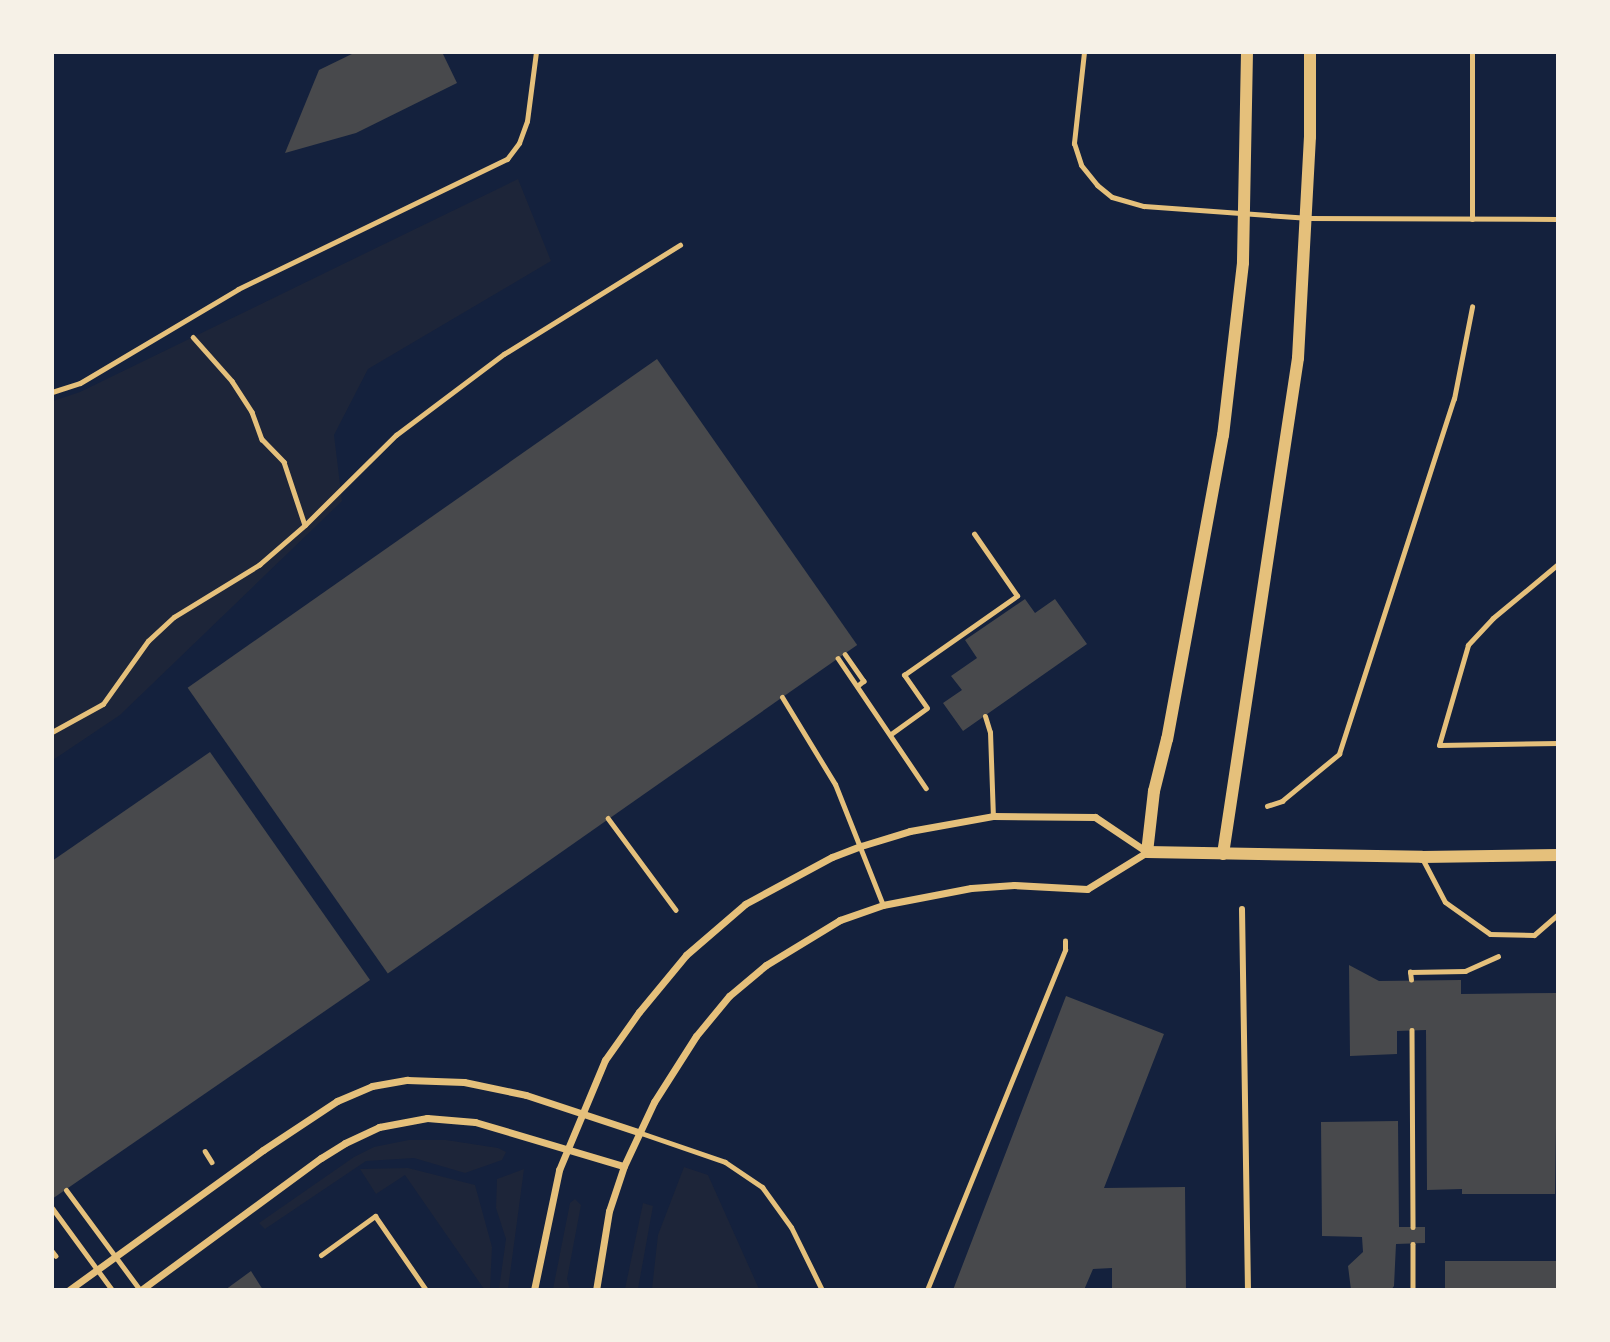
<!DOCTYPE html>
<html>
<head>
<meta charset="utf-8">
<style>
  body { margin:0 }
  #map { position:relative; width:1610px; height:1342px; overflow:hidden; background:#14213d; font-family:"Open Sans",sans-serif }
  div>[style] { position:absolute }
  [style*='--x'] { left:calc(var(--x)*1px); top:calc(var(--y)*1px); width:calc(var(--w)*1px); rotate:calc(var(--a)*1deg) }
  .green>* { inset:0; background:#1d2539 }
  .building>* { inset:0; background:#48494c; transform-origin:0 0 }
  .path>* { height:4.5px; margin:-2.25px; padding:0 2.25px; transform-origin:2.25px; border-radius:2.25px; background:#e5c07b }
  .service>* { height:5px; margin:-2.5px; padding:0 2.5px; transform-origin:2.5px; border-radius:2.5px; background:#e5c07b }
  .pedestrian>* { height:6px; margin:-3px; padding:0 3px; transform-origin:3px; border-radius:3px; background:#e5c07b }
  .minor>* { height:7px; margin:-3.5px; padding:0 3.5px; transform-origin:3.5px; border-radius:3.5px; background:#e5c07b }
  .tertiary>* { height:12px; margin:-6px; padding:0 6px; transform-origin:6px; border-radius:6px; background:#e5c07b }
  span { translate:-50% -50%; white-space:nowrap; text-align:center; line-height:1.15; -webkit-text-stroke:5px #f6f1e7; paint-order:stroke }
  .frame { position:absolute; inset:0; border:54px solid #f6f1e7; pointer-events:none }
</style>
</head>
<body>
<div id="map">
  <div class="green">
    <i style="clip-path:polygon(518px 179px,551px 261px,368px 369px,334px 435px,342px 501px,120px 715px,53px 760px,53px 401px,80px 392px)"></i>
    <i style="clip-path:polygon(409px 1140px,446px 1140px,498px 1148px,506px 1152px,502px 1160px,465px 1173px,414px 1158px,366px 1161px,265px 1229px,259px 1223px,354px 1157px,374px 1147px)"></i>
    <i style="clip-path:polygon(684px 1167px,708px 1175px,759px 1289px,652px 1289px,658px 1235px)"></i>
    <i style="clip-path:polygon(408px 1168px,475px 1185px,492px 1247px,490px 1289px,484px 1289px,405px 1175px,376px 1194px,360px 1169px)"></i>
    <i style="clip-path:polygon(524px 1169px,508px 1289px,499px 1289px,506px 1239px,496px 1208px,497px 1179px)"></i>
    <i style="clip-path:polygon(575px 1199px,581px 1205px,567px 1279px,570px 1289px,553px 1289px,570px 1203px)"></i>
    <i style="clip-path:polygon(643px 1203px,653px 1206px,638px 1289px,625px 1289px)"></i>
  </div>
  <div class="building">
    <i style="clip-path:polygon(356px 52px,442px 52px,457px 83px,356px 133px,285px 153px,319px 70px)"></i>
    <i style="left:657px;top:359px;width:349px;height:573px;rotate:55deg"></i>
    <i style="clip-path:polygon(1025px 599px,1035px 613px,1055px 599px,1087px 644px,963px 731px,943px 703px,962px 690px,951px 676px,977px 658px,965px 640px)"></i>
    <i style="clip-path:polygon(210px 752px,370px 980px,52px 1199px,52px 861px)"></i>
    <i style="clip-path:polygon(1349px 965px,1379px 981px,1461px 980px,1461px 994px,1558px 993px,1555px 1194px,1462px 1194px,1462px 1189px,1427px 1190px,1426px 1030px,1397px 1031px,1397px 1054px,1350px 1056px)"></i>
    <i style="clip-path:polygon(1066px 996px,1164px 1034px,1104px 1188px,1185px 1187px,1186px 1290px,1112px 1290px,1112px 1268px,1093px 1269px,1084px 1290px,953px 1290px)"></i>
    <i style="clip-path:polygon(1398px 1121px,1399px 1227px,1425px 1227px,1425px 1243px,1396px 1244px,1394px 1286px,1391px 1290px,1351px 1290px,1348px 1266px,1363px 1252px,1362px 1237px,1322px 1236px,1321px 1122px)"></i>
    <i style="left:1558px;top:1261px;width:29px;height:113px;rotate:90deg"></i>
    <i style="clip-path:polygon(251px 1271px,263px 1290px,225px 1290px)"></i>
  </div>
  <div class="path">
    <i style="--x:193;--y:337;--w:59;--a:48.4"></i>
    <i style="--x:232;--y:381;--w:37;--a:57"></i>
    <i style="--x:252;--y:412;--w:29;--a:70"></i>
    <i style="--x:262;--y:439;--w:32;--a:46"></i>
    <i style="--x:284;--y:462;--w:66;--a:71.6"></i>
    <i style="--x:845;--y:654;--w:33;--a:55"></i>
    <i style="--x:864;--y:681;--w:8;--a:140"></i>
    <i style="--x:838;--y:658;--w:157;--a:55.9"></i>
    <i style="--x:52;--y:732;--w:58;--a:-28.8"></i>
    <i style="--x:103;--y:704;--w:77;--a:-54.5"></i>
    <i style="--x:148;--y:641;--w:35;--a:-43"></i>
    <i style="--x:174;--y:617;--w:100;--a:-31.5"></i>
    <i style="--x:259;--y:565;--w:61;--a:-41"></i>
    <i style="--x:305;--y:525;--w:128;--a:-44.7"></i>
    <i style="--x:396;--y:435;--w:135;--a:-36.9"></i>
    <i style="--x:504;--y:354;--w:207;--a:-31.8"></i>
    <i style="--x:891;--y:734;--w:44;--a:-35.8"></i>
    <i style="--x:927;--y:708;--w:40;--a:-124.9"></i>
    <i style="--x:904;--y:675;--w:138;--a:-35"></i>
    <i style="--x:1017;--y:596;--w:75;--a:-124.7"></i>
    <i style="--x:1267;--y:806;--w:16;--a:-18"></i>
    <i style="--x:1282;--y:801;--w:74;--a:-39.5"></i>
    <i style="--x:1339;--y:754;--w:373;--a:-72.1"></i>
    <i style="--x:1454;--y:399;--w:94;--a:-78.9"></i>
    <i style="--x:608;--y:818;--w:114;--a:53.5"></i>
    <i style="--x:1411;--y:980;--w:8;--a:-97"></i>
    <i style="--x:1410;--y:972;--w:55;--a:-1"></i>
    <i style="--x:1465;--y:971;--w:36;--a:-24"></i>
    <i style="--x:1412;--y:1030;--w:197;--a:89.7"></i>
    <i style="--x:205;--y:1151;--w:13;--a:58"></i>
    <i style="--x:1413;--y:1244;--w:46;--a:90"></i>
    <i style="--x:52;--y:1251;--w:6;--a:51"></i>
    <i style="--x:927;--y:1290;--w:367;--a:-67.9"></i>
    <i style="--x:1065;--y:950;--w:9;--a:-90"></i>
  </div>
  <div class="service">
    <i style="--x:1084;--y:52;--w:92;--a:96.3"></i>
    <i style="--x:1074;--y:143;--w:23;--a:72"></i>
    <i style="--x:1081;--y:165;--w:26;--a:51"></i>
    <i style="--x:1097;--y:185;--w:19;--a:39"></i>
    <i style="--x:1112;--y:197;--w:33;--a:16"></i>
    <i style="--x:1144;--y:206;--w:162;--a:4.2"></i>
    <i style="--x:1306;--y:218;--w:252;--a:0.2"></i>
    <i style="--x:1472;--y:52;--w:167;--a:90"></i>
    <i style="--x:52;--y:392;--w:29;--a:-18"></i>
    <i style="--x:80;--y:383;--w:184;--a:-30.7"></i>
    <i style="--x:238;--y:289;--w:299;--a:-25.8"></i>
    <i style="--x:507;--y:159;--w:20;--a:-53"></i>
    <i style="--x:519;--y:143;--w:23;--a:-70"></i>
    <i style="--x:527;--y:121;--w:70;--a:-82.6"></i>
    <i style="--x:1558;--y:564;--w:85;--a:140.3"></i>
    <i style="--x:1493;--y:618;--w:37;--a:133"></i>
    <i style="--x:1468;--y:645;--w:104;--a:106.2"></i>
    <i style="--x:1439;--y:745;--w:119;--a:-1"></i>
    <i style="--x:782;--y:697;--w:102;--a:58.7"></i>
    <i style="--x:835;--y:784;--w:130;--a:68.4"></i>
    <i style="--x:985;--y:716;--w:17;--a:73"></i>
    <i style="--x:990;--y:732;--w:84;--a:88"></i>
    <i style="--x:1423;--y:860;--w:47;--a:62.4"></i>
    <i style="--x:1445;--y:902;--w:55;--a:35.4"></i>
    <i style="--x:1490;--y:934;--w:44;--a:1.3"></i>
    <i style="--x:1534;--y:935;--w:32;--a:-41"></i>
    <i style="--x:638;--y:1132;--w:92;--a:19"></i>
    <i style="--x:725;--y:1162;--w:45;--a:34"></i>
    <i style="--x:762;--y:1187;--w:49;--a:54.1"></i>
    <i style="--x:791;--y:1227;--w:70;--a:63.8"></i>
    <i style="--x:66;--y:1190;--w:124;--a:53.5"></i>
    <i style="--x:52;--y:1208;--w:102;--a:53.8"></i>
    <i style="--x:321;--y:1255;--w:67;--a:-35.8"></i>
    <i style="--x:375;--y:1216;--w:90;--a:55.4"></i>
  </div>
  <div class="pedestrian">
    <i style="--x:1242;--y:909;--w:381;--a:89.1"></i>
  </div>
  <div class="minor">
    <i style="--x:69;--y:1290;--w:239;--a:-35.8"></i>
    <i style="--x:263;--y:1150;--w:89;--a:-33.5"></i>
    <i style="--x:337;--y:1101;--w:38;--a:-23"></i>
    <i style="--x:372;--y:1086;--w:36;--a:-10"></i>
    <i style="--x:407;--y:1080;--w:57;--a:2"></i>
    <i style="--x:464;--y:1082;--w:63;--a:11.8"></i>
    <i style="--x:526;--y:1095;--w:118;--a:18.3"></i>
    <i style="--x:141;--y:1290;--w:223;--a:-36.3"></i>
    <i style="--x:321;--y:1158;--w:28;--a:-32"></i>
    <i style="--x:345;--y:1143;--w:38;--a:-25"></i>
    <i style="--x:379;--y:1127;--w:49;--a:-10.6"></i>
    <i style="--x:427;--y:1118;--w:48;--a:4.8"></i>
    <i style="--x:475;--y:1122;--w:155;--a:16.5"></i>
    <i style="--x:534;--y:1290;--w:123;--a:-78.2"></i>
    <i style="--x:559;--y:1170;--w:119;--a:-67.3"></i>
    <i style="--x:605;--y:1060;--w:59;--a:-54.7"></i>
    <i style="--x:639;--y:1012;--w:74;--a:-50.5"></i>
    <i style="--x:686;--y:955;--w:78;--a:-40.8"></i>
    <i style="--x:745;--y:904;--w:99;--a:-28.4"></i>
    <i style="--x:832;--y:857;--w:31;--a:-21"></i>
    <i style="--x:861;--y:846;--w:51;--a:-17"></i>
    <i style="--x:910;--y:831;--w:84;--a:-10.2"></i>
    <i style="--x:993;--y:816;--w:102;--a:0.6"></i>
    <i style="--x:1095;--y:817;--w:63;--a:33.9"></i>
    <i style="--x:1147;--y:852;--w:70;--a:148.3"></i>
    <i style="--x:1087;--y:889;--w:73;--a:-176.9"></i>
    <i style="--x:1014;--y:885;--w:43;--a:176"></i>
    <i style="--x:971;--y:888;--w:90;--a:169.1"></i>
    <i style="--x:883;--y:905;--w:46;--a:160.8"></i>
    <i style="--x:840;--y:920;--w:87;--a:148.7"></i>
    <i style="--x:766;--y:965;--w:48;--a:140"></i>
    <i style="--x:729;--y:996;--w:52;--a:129.5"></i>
    <i style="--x:696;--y:1036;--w:78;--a:122.5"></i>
    <i style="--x:654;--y:1102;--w:71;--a:115.1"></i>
    <i style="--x:624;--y:1166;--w:47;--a:108.4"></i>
    <i style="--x:609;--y:1211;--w:80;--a:99.3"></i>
  </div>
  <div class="tertiary">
    <i style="--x:1247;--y:52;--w:211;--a:91.1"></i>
    <i style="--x:1243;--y:263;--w:173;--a:96.6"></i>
    <i style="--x:1223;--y:435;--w:309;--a:100.4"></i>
    <i style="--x:1167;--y:739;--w:54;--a:104"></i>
    <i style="--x:1154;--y:791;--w:61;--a:96.5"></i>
    <i style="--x:1147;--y:852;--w:275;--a:1"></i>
    <i style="--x:1422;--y:857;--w:136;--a:-0.8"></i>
    <i style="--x:1223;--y:854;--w:502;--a:-81.4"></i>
    <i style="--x:1298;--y:358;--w:221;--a:-86.9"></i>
    <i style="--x:1310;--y:137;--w:85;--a:-90"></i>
  </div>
  <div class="frame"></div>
</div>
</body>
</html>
